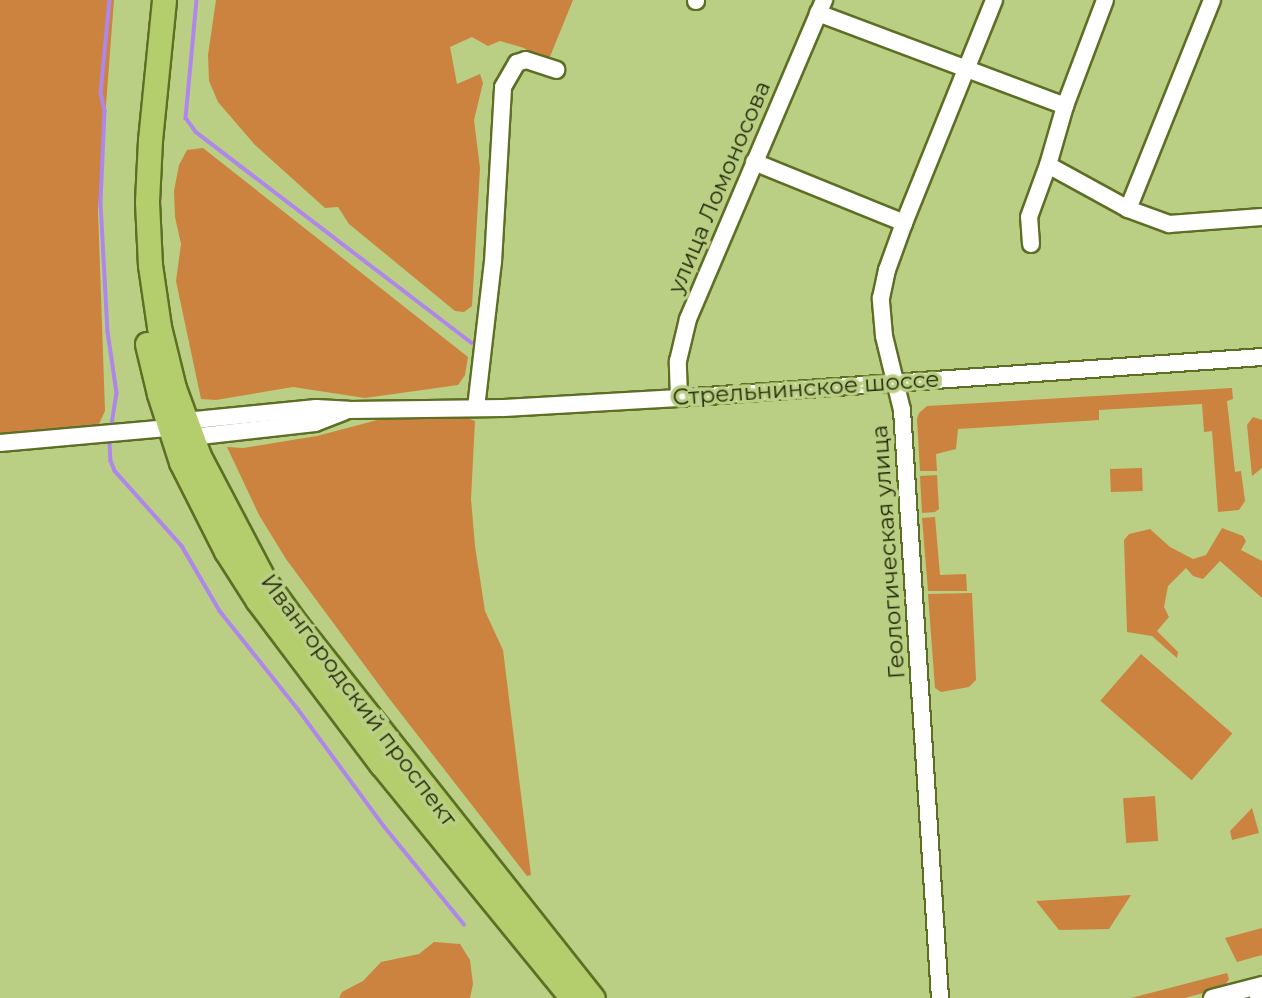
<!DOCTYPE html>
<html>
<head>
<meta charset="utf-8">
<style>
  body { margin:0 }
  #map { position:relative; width:1262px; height:998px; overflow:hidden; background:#bacf84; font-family:Montserrat,sans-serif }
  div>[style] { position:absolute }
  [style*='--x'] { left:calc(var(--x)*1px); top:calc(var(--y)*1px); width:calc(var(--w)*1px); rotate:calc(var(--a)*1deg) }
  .green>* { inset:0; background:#cb833f; transform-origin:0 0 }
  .stream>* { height:3.5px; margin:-1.75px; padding:0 1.75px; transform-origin:1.75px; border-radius:1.75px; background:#af87ea }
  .roads { filter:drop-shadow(2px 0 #5d6f24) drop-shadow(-2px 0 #5d6f24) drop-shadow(0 2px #5d6f24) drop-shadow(0 -2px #5d6f24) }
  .minor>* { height:16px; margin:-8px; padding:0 8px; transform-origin:8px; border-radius:8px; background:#fff }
  .highway>* { height:23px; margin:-11.5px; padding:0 11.5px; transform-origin:11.5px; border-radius:11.5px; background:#b4cd6d }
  span { translate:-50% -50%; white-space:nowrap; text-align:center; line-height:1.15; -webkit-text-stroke:7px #bacf84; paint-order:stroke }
  .street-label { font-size:23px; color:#242b0c }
</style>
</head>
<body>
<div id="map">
  <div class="green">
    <i style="clip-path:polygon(0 0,114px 0,98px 210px,105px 411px,99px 424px,0 433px)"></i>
    <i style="clip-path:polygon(216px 0,573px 0,547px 64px,524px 48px,500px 41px,488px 46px,472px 37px,450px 47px,457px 84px,480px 74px,483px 83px,474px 120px,480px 168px,472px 306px,464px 312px,455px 311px,349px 224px,338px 207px,325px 208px,255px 145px,218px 102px,209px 81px,208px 55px)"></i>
    <i style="clip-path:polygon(203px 148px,468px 357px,465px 375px,458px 385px,365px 398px,293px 387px,216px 400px,201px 399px,176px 281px,181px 244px,175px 217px,174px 191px,179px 165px,187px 150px)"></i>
    <i style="clip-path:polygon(1232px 388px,1233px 399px,1227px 401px,1235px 472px,1241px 471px,1245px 501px,1239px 510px,1218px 512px,1212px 431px,1204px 432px,1202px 404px,1099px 410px,1099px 420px,958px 429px,956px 449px,936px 454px,937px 471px,920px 471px,917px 419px,919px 413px,927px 406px)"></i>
    <i style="clip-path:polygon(432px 415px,464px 417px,475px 421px,471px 499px,475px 546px,485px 611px,503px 650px,531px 875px,527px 876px,388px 697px,286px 559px,259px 515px,227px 447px,243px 448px,317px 436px,385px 418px,396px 420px)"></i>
    <i style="clip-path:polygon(1253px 417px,1262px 420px,1262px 468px,1252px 476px,1247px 425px)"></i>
    <i style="left:1142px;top:468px;width:23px;height:32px;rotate:88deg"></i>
    <i style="clip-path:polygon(937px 475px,939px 509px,935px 512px,922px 513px,920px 476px)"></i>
    <i style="clip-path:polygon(935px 517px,940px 575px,966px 574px,967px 591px,928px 591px,922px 518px)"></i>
    <i style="clip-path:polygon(1222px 528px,1243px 536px,1246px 541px,1241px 550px,1262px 561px,1262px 598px,1220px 561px,1203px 579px,1193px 576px,1186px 568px,1168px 586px,1164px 607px,1169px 617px,1157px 631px,1178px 652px,1177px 658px,1152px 636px,1127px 632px,1124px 540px,1129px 534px,1150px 529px,1170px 547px,1193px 559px,1206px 555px)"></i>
    <i style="clip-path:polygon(972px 593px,976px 680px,969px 687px,941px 692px,935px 688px,928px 594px)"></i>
    <i style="left:1141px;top:654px;width:121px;height:62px;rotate:41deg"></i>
    <i style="left:1155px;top:796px;width:45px;height:32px;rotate:86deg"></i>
    <i style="clip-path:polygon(1252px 808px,1259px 833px,1232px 840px,1230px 831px)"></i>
    <i style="clip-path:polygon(1131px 895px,1109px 929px,1059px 930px,1036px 901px)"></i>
    <i style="clip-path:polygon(1262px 928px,1262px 955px,1237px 962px,1225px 938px)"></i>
    <i style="clip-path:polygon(434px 942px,460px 944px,470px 960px,473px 984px,470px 998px,339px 998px,342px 992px,363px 981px,381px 962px,419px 954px)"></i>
    <i style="clip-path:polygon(1227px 973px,1229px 979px,1224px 987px,1185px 998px,1131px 998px)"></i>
  </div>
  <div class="stream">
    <i style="--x:110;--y:0;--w:93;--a:95.5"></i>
    <i style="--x:101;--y:93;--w:18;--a:77"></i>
    <i style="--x:105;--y:111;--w:92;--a:92.5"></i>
    <i style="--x:101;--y:203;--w:129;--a:86.9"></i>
    <i style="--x:108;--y:332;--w:62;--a:81.6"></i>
    <i style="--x:117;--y:393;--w:30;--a:99"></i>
    <i style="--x:197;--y:0;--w:119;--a:95.3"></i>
    <i style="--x:186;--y:118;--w:17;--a:54"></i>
    <i style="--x:196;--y:132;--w:347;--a:37.4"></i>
    <i style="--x:110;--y:443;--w:18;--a:87"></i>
    <i style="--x:111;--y:461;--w:11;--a:68"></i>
    <i style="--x:115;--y:471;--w:101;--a:48.2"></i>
    <i style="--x:182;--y:546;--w:75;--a:59.7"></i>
    <i style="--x:220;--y:611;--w:125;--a:51.5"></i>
    <i style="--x:298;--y:709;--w:145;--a:53.7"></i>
    <i style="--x:384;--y:826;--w:127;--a:50.8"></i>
  </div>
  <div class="roads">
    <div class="minor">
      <i style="--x:696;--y:1;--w:1;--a:-90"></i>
      <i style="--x:818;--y:13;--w:264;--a:20.6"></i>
      <i style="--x:754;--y:162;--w:162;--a:22.1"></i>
      <i style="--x:1048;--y:165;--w:91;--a:28.8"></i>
      <i style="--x:1128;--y:209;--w:44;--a:20.1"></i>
      <i style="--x:1169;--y:224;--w:93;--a:-4.3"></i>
      <i style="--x:1128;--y:209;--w:225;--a:-68.1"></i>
      <i style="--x:1031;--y:244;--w:27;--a:-94"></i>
      <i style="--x:1029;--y:217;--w:55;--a:-69.9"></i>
      <i style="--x:1048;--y:165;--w:61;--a:-73.9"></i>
      <i style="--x:1065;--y:106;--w:113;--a:-69.3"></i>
      <i style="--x:679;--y:398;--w:37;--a:-92"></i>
      <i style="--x:678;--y:361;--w:43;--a:-76.6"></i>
      <i style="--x:688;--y:319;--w:347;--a:-66.9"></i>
      <i style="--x:476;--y:408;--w:147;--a:-83.4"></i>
      <i style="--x:493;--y:262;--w:175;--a:-86.7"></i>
      <i style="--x:503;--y:87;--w:28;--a:-60"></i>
      <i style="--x:517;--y:63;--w:9;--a:-18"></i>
      <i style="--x:526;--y:60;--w:32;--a:18"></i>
      <i style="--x:185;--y:421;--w:132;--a:-5.7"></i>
      <i style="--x:316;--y:408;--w:33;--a:3"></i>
      <i style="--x:349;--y:410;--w:155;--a:-0.7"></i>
      <i style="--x:504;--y:408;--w:175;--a:-3.3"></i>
      <i style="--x:679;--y:398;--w:584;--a:-4.02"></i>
      <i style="--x:191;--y:437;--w:125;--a:-6.4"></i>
      <i style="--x:315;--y:423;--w:31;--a:-21"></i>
      <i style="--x:0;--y:443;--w:170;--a:-5.1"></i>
      <i style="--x:940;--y:998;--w:589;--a:-93.7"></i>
      <i style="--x:902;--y:410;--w:76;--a:-103.7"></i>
      <i style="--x:884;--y:336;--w:38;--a:-95"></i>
      <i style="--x:881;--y:298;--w:29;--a:-78"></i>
      <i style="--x:887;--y:270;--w:50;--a:-70.1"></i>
      <i style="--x:904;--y:223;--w:240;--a:-68"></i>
      <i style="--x:1212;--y:998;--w:52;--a:-14.6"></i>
      <i style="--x:1258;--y:998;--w:4;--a:-14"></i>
    </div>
    <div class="highway">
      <i style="--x:164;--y:0;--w:141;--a:95.7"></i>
      <i style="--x:150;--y:140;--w:62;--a:92.8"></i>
      <i style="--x:147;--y:202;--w:63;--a:87.3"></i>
      <i style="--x:150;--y:265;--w:63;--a:81.7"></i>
      <i style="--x:159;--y:327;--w:63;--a:76.2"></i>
      <i style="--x:174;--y:388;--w:72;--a:69.8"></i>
      <i style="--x:199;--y:456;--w:138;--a:62.3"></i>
      <i style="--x:263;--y:578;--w:58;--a:54.1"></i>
      <i style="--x:297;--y:625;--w:476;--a:51.6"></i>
      <i style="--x:147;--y:344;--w:51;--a:76.5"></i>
      <i style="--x:159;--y:394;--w:71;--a:72.1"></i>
      <i style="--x:181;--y:462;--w:100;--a:63.2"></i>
      <i style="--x:226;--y:551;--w:59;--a:57.4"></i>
      <i style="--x:258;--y:601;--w:204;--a:53"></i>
      <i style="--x:381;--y:764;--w:302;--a:50.8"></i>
    </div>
  </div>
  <div class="street-label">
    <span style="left:719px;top:187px;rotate:-67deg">улица Ломоносова</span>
    <span style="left:806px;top:388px;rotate:-4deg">Стрельнинское шоссе</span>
    <span style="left:888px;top:552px;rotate:-94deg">Геологическая улица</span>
    <span style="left:359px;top:700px;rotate:53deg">Ивангородский проспект</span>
  </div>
</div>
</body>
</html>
